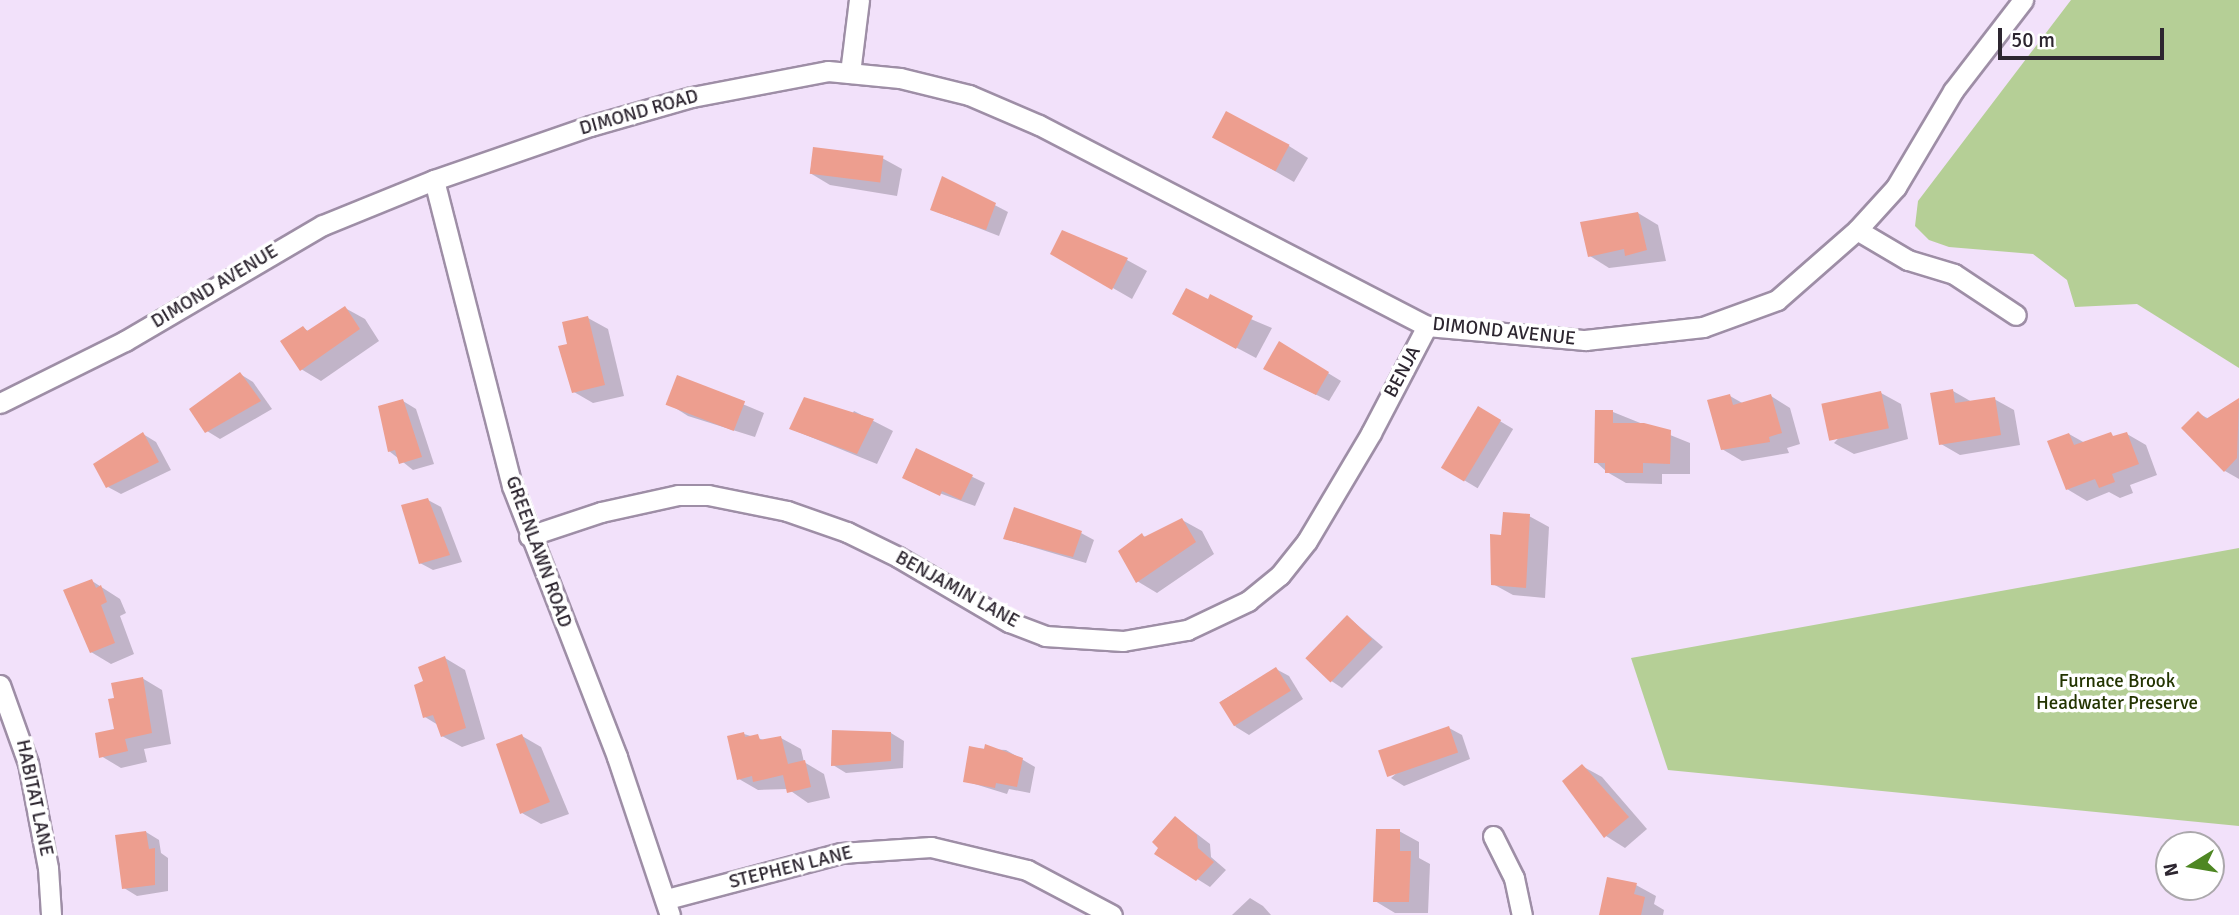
<!DOCTYPE html>
<html>
<head>
<meta charset="utf-8">
<style>
  body { margin:0 }
  #map { position:relative; width:2239px; height:915px; overflow:hidden; background:#f2e1fa; font-family:Signika,sans-serif }
  div>[style] { position:absolute }
  [style*='--x'] { left:calc(var(--x)*1px); top:calc(var(--y)*1px); width:calc(var(--w)*1px); rotate:calc(var(--a)*1deg) }
  .green>* { inset:0; background:#b5cf96 }
  .shadow>* { inset:0; background:#0003; transform-origin:0 0 }
  .building>* { inset:0; background:#ed9e8f; transform-origin:0 0 }
  .roads { filter:drop-shadow(2px 0 #9e8ea6) drop-shadow(-2px 0 #9e8ea6) drop-shadow(0 2px #9e8ea6) drop-shadow(0 -2px #9e8ea6) }
  .minor>* { height:19px; margin:-9.5px; padding:0 9.5px; transform-origin:9.5px; border-radius:9.5px; background:#fff }
  span { translate:-50% -50%; white-space:nowrap; text-align:center; line-height:1.15; -webkit-text-stroke:7px #fff; paint-order:stroke }
  .street-label { font-size:19px; color:#2d2630 }
  .park-label { font-size:19px; color:#233401 }
  .north { position:absolute; left:2155px; top:831px; width:70px; height:70px; box-sizing:border-box; background:#fff; border:2px solid #aba8ac; border-radius:50%; rotate:259deg; font-size:19px; font-weight:700; line-height:28px; text-align:center; color:#2d2630 }
  .north::after { content:''; display:block; margin:auto; width:24px; height:32px; background:#4e8723; clip-path:polygon(50% 0,100% 100%,50% 72%,0 100%) }
  .scale { position:absolute; left:1998px; top:28px; width:166px; height:32px; box-sizing:border-box; border:4px solid #2d2630; border-top:0; padding-left:9px; font-size:21px; line-height:24px; white-space:nowrap; color:#2d2630; -webkit-text-stroke:5px #fff; paint-order:stroke }
</style>
</head>
<body>
<div id="map">
  <div class="green">
    <i style="clip-path:polygon(2071px 0,2239px 0,2239px 368px,2137px 304px,2075px 307px,2067px 280px,2033px 254px,1949px 247px,1929px 240px,1915px 226px,1918px 201px)"></i>
    <i style="clip-path:polygon(2239px 548px,2239px 826px,1668px 770px,1631px 658px)"></i>
  </div>
  <div class="shadow">
    <i style="clip-path:polygon(1214px 136px,1289px 146px,1308px 158px,1294px 182px)"></i>
    <i style="clip-path:polygon(814px 149px,882px 158px,902px 169px,897px 196px,830px 185px,810px 173px)"></i>
    <i style="clip-path:polygon(943px 178px,1008px 212px,999px 236px,932px 210px)"></i>
    <i style="clip-path:polygon(1638px 213px,1658px 225px,1666px 261px,1609px 268px,1590px 256px,1582px 223px)"></i>
    <i style="clip-path:polygon(1052px 253px,1127px 260px,1147px 271px,1132px 299px)"></i>
    <i style="clip-path:polygon(1208px 301px,1272px 328px,1256px 358px,1194px 325px)"></i>
    <i style="clip-path:polygon(345px 308px,365px 319px,379px 341px,321px 381px,301px 369px,303px 328px,310px 332px)"></i>
    <i style="clip-path:polygon(588px 318px,608px 329px,624px 396px,593px 403px,574px 392px,569px 346px)"></i>
    <i style="clip-path:polygon(1279px 343px,1341px 381px,1329px 401px,1278px 376px)"></i>
    <i style="clip-path:polygon(240px 374px,253px 382px,272px 409px,220px 439px,207px 431px)"></i>
    <i style="clip-path:polygon(678px 377px,764px 413px,755px 437px,688px 416px,669px 404px)"></i>
    <i style="clip-path:polygon(1953px 391px,1972px 402px,1994px 399px,2014px 410px,2020px 445px,1960px 455px,1941px 444px)"></i>
    <i style="clip-path:polygon(1881px 393px,1901px 404px,1908px 439px,1854px 454px,1834px 443px)"></i>
    <i style="clip-path:polygon(1730px 396px,1744px 404px,1771px 396px,1790px 408px,1800px 444px,1787px 448px,1789px 453px,1742px 461px,1722px 449px)"></i>
    <i style="clip-path:polygon(403px 401px,416px 409px,434px 464px,413px 470px,389px 451px)"></i>
    <i style="clip-path:polygon(2237px 402px,2239px 403px,2239px 479px,2225px 471px,2198px 413px,2209px 419px)"></i>
    <i style="left:1478px;top:408px;width:41px;height:69px;rotate:31deg"></i>
    <i style="clip-path:polygon(854px 411px,893px 431px,877px 464px,791px 429px,851px 416px)"></i>
    <i style="clip-path:polygon(1613px 412px,1690px 443px,1690px 474px,1662px 474px,1662px 484px,1626px 483px,1607px 472px,1596px 462px)"></i>
    <i style="clip-path:polygon(143px 434px,156px 442px,171px 470px,121px 494px,108px 487px)"></i>
    <i style="clip-path:polygon(2069px 434px,2085px 443px,2127px 434px,2146px 445px,2157px 475px,2130px 485px,2133px 493px,2120px 498px,2109px 492px,2087px 501px,2067px 489px)"></i>
    <i style="clip-path:polygon(917px 450px,985px 483px,975px 506px,917px 485px)"></i>
    <i style="clip-path:polygon(428px 500px,441px 507px,462px 562px,433px 570px,420px 563px)"></i>
    <i style="clip-path:polygon(1529px 516px,1549px 527px,1545px 598px,1513px 595px,1493px 584px,1503px 537px)"></i>
    <i style="clip-path:polygon(1182px 520px,1202px 531px,1214px 554px,1157px 593px,1137px 581px,1142px 535px,1147px 538px)"></i>
    <i style="clip-path:polygon(1081px 533px,1094px 540px,1086px 563px,1005px 539px)"></i>
    <i style="clip-path:polygon(92px 581px,120px 599px,126px 613px,120px 616px,134px 654px,111px 664px,91px 652px)"></i>
    <i style="clip-path:polygon(1348px 617px,1383px 647px,1342px 688px,1330px 680px)"></i>
    <i style="clip-path:polygon(445px 658px,465px 670px,485px 739px,462px 747px,442px 736px,438px 725px,425px 717px,426px 682px)"></i>
    <i style="clip-path:polygon(1276px 669px,1289px 676px,1303px 699px,1249px 735px,1236px 727px,1220px 702px)"></i>
    <i style="clip-path:polygon(142px 678px,162px 690px,171px 744px,144px 749px,147px 762px,121px 768px,101px 756px,116px 730px,116px 699px)"></i>
    <i style="clip-path:polygon(1449px 728px,1462px 735px,1470px 759px,1404px 786px,1391px 778px)"></i>
    <i style="clip-path:polygon(891px 733px,904px 741px,903px 768px,846px 773px,833px 765px)"></i>
    <i style="clip-path:polygon(744px 734px,767px 741px,781px 738px,801px 749px,804px 762px,824px 774px,830px 798px,808px 803px,788px 789px,758px 790px,739px 779px)"></i>
    <i style="clip-path:polygon(522px 736px,541px 747px,569px 814px,541px 824px,522px 813px)"></i>
    <i style="clip-path:polygon(970px 748px,1006px 750px,1035px 767px,1030px 793px,1009px 789px,1007px 794px,965px 781px)"></i>
    <i style="clip-path:polygon(1582px 766px,1602px 777px,1647px 829px,1625px 848px,1606px 836px)"></i>
    <i style="clip-path:polygon(1176px 818px,1210px 844px,1211px 857px,1226px 870px,1210px 887px,1156px 853px)"></i>
    <i style="clip-path:polygon(1399px 831px,1419px 842px,1419px 858px,1430px 864px,1428px 913px,1395px 913px,1375px 901px)"></i>
    <i style="clip-path:polygon(146px 832px,159px 840px,161px 853px,168px 858px,168px 891px,137px 896px,124px 888px)"></i>
    <i style="clip-path:polygon(1636px 885px,1656px 896px,1654px 904px,1664px 910px,1663px 915px,1602px 915px)"></i>
    <i style="clip-path:polygon(1250px 898px,1263px 906px,1271px 915px,1232px 915px)"></i>
  </div>
  <div class="building">
    <i style="left:1226px;top:111px;width:72px;height:30px;rotate:28deg"></i>
    <i style="left:813px;top:147px;width:71px;height:27px;rotate:7deg"></i>
    <i style="clip-path:polygon(942px 176px,996px 203px,986px 230px,930px 210px)"></i>
    <i style="clip-path:polygon(1638px 212px,1647px 250px,1625px 256px,1624px 249px,1588px 257px,1580px 222px)"></i>
    <i style="clip-path:polygon(1062px 230px,1128px 258px,1112px 290px,1050px 254px)"></i>
    <i style="clip-path:polygon(1186px 288px,1208px 299px,1210px 294px,1253px 316px,1236px 349px,1172px 314px)"></i>
    <i style="clip-path:polygon(345px 306px,360px 329px,300px 371px,280px 341px,303px 326px,307px 331px)"></i>
    <i style="clip-path:polygon(588px 316px,605px 385px,572px 393px,558px 346px,567px 344px,562px 322px)"></i>
    <i style="clip-path:polygon(1279px 341px,1329px 372px,1316px 395px,1263px 369px)"></i>
    <i style="clip-path:polygon(240px 372px,261px 401px,205px 433px,189px 409px)"></i>
    <i style="left:677px;top:375px;width:73px;height:32px;rotate:21deg"></i>
    <i style="clip-path:polygon(1953px 389px,1955px 403px,1995px 397px,2001px 435px,1939px 445px,1930px 393px)"></i>
    <i style="left:1881px;top:391px;width:38px;height:61px;rotate:78deg"></i>
    <i style="clip-path:polygon(1730px 394px,1733px 405px,1771px 394px,1782px 433px,1769px 437px,1770px 442px,1721px 450px,1707px 400px)"></i>
    <i style="clip-path:polygon(804px 397px,874px 419px,857px 454px,789px 429px)"></i>
    <i style="clip-path:polygon(2239px 398px,2237px 458px,2224px 472px,2181px 428px,2198px 411px,2206px 419px)"></i>
    <i style="clip-path:polygon(403px 399px,422px 457px,399px 464px,395px 450px,388px 452px,378px 406px)"></i>
    <i style="left:1478px;top:406px;width:27px;height:72px;rotate:31deg"></i>
    <i style="clip-path:polygon(1595px 410px,1613px 410px,1613px 423px,1644px 423px,1671px 430px,1670px 464px,1643px 463px,1643px 473px,1605px 473px,1605px 463px,1594px 463px)"></i>
    <i style="clip-path:polygon(143px 432px,159px 462px,106px 488px,93px 464px)"></i>
    <i style="clip-path:polygon(2111px 432px,2113px 436px,2127px 432px,2139px 464px,2112px 474px,2115px 482px,2099px 488px,2095px 479px,2066px 490px,2047px 441px,2069px 433px,2074px 445px)"></i>
    <i style="clip-path:polygon(916px 448px,973px 475px,961px 500px,942px 491px,940px 496px,902px 478px)"></i>
    <i style="clip-path:polygon(428px 498px,450px 555px,419px 564px,401px 505px)"></i>
    <i style="clip-path:polygon(1014px 507px,1082px 531px,1073px 557px,1003px 539px)"></i>
    <i style="clip-path:polygon(1503px 512px,1530px 514px,1526px 588px,1491px 585px,1490px 534px,1501px 535px)"></i>
    <i style="clip-path:polygon(1182px 518px,1196px 542px,1136px 583px,1118px 551px,1142px 533px,1144px 537px)"></i>
    <i style="clip-path:polygon(92px 579px,96px 588px,101px 585px,107px 602px,101px 605px,115px 643px,90px 653px,63px 590px)"></i>
    <i style="left:1347px;top:615px;width:35px;height:60px;rotate:44deg"></i>
    <i style="clip-path:polygon(445px 656px,466px 728px,441px 737px,433px 715px,423px 718px,414px 685px,423px 681px,418px 667px)"></i>
    <i style="left:1276px;top:667px;width:28px;height:67px;rotate:58deg"></i>
    <i style="clip-path:polygon(143px 677px,152px 733px,125px 739px,128px 751px,99px 758px,95px 733px,114px 729px,108px 699px,114px 698px,111px 683px)"></i>
    <i style="left:1449px;top:726px;width:28px;height:75px;rotate:71deg"></i>
    <i style="clip-path:polygon(832px 730px,891px 732px,891px 761px,831px 766px)"></i>
    <i style="clip-path:polygon(744px 732px,745px 737px,758px 734px,760px 740px,781px 736px,788px 764px,805px 760px,811px 787px,787px 793px,783px 775px,753px 782px,752px 776px,737px 780px,727px 736px)"></i>
    <i style="clip-path:polygon(522px 734px,550px 802px,520px 814px,496px 744px)"></i>
    <i style="clip-path:polygon(985px 744px,1023px 758px,1017px 787px,996px 783px,995px 788px,963px 782px,969px 746px,984px 749px)"></i>
    <i style="clip-path:polygon(1582px 764px,1629px 817px,1604px 838px,1562px 781px)"></i>
    <i style="clip-path:polygon(1175px 816px,1197px 835px,1198px 848px,1214px 862px,1196px 881px,1154px 854px,1158px 848px,1152px 842px)"></i>
    <i style="clip-path:polygon(1376px 829px,1400px 829px,1400px 851px,1411px 851px,1409px 902px,1373px 902px)"></i>
    <i style="clip-path:polygon(146px 831px,149px 849px,155px 848px,155px 885px,122px 889px,115px 835px)"></i>
    <i style="clip-path:polygon(1607px 877px,1637px 883px,1634px 894px,1645px 897px,1641px 915px,1599px 915px)"></i>
  </div>
  <div class="roads">
    <div class="minor">
      <i style="--x:850;--y:73;--w:74;--a:-83"></i>
      <i style="--x:434;--y:180;--w:316;--a:75.7"></i>
      <i style="--x:512;--y:486;--w:291;--a:68.8"></i>
      <i style="--x:617;--y:757;--w:167;--a:71.5"></i>
      <i style="--x:1857;--y:230;--w:59;--a:30.5"></i>
      <i style="--x:1908;--y:260;--w:48;--a:16.9"></i>
      <i style="--x:1954;--y:274;--w:74;--a:33.5"></i>
      <i style="--x:0;--y:403;--w:140;--a:-26.4"></i>
      <i style="--x:125;--y:341;--w:229;--a:-30.4"></i>
      <i style="--x:323;--y:225;--w:120;--a:-22.1"></i>
      <i style="--x:434;--y:180;--w:165;--a:-19.1"></i>
      <i style="--x:590;--y:126;--w:106;--a:-15.9"></i>
      <i style="--x:692;--y:97;--w:138;--a:-10.8"></i>
      <i style="--x:828;--y:71;--w:72;--a:5.6"></i>
      <i style="--x:900;--y:78;--w:71;--a:13.8"></i>
      <i style="--x:969;--y:95;--w:76;--a:23.2"></i>
      <i style="--x:1039;--y:125;--w:437;--a:27.4"></i>
      <i style="--x:1427;--y:326;--w:159;--a:5.1"></i>
      <i style="--x:1585;--y:340;--w:119;--a:-6.3"></i>
      <i style="--x:1703;--y:327;--w:79;--a:-20"></i>
      <i style="--x:1777;--y:300;--w:106;--a:-41.2"></i>
      <i style="--x:1857;--y:230;--w:58;--a:-47.8"></i>
      <i style="--x:1896;--y:187;--w:112;--a:-59.3"></i>
      <i style="--x:1953;--y:91;--w:115;--a:-52.4"></i>
      <i style="--x:529;--y:536;--w:76;--a:-18.4"></i>
      <i style="--x:601;--y:512;--w:79;--a:-12.4"></i>
      <i style="--x:678;--y:495;--w:30;--a:0"></i>
      <i style="--x:708;--y:495;--w:81;--a:11.4"></i>
      <i style="--x:787;--y:511;--w:64;--a:19.3"></i>
      <i style="--x:847;--y:532;--w:57;--a:26.1"></i>
      <i style="--x:898;--y:557;--w:129;--a:30.4"></i>
      <i style="--x:1009;--y:622;--w:39;--a:21"></i>
      <i style="--x:1045;--y:636;--w:78;--a:3.7"></i>
      <i style="--x:1123;--y:641;--w:65;--a:-9.8"></i>
      <i style="--x:1187;--y:630;--w:68;--a:-25.4"></i>
      <i style="--x:1248;--y:601;--w:41;--a:-39.1"></i>
      <i style="--x:1280;--y:575;--w:43;--a:-51.5"></i>
      <i style="--x:1307;--y:541;--w:126;--a:-59.3"></i>
      <i style="--x:1371;--y:433;--w:121;--a:-62.4"></i>
      <i style="--x:0;--y:685;--w:83;--a:70.3"></i>
      <i style="--x:28;--y:763;--w:107;--a:79.2"></i>
      <i style="--x:48;--y:868;--w:47;--a:86.3"></i>
      <i style="--x:1493;--y:836;--w:47;--a:63.4"></i>
      <i style="--x:1514;--y:878;--w:38;--a:78"></i>
      <i style="--x:667;--y:899;--w:180;--a:-14.8"></i>
      <i style="--x:841;--y:853;--w:90;--a:-3.8"></i>
      <i style="--x:931;--y:847;--w:99;--a:13.5"></i>
      <i style="--x:1027;--y:870;--w:96;--a:27.9"></i>
    </div>
  </div>
  <div class="street-label">
    <span style="left:639px;top:113px;rotate:-16deg">DIMOND ROAD</span>
    <span style="left:215px;top:287px;rotate:-31deg">DIMOND AVENUE</span>
    <span style="left:1504px;top:332px;rotate:6deg">DIMOND AVENUE</span>
    <span style="left:1403px;top:372px;rotate:-62deg">BENJA</span>
    <span style="left:538px;top:552px;rotate:70deg">GREENLAWN ROAD</span>
    <span style="left:957px;top:590px;rotate:29deg">BENJAMIN LANE</span>
    <span style="left:34px;top:798px;rotate:78deg">HABITAT LANE</span>
    <span style="left:791px;top:868px;rotate:-14deg">STEPHEN LANE</span>
  </div>
  <div class="park-label">
    <span style="left:2117px;top:693px">Furnace Brook<br>Headwater Preserve</span>
  </div>
  <div class="north">N</div>
  <div class="scale">50 m</div>
</div>
</body>
</html>
